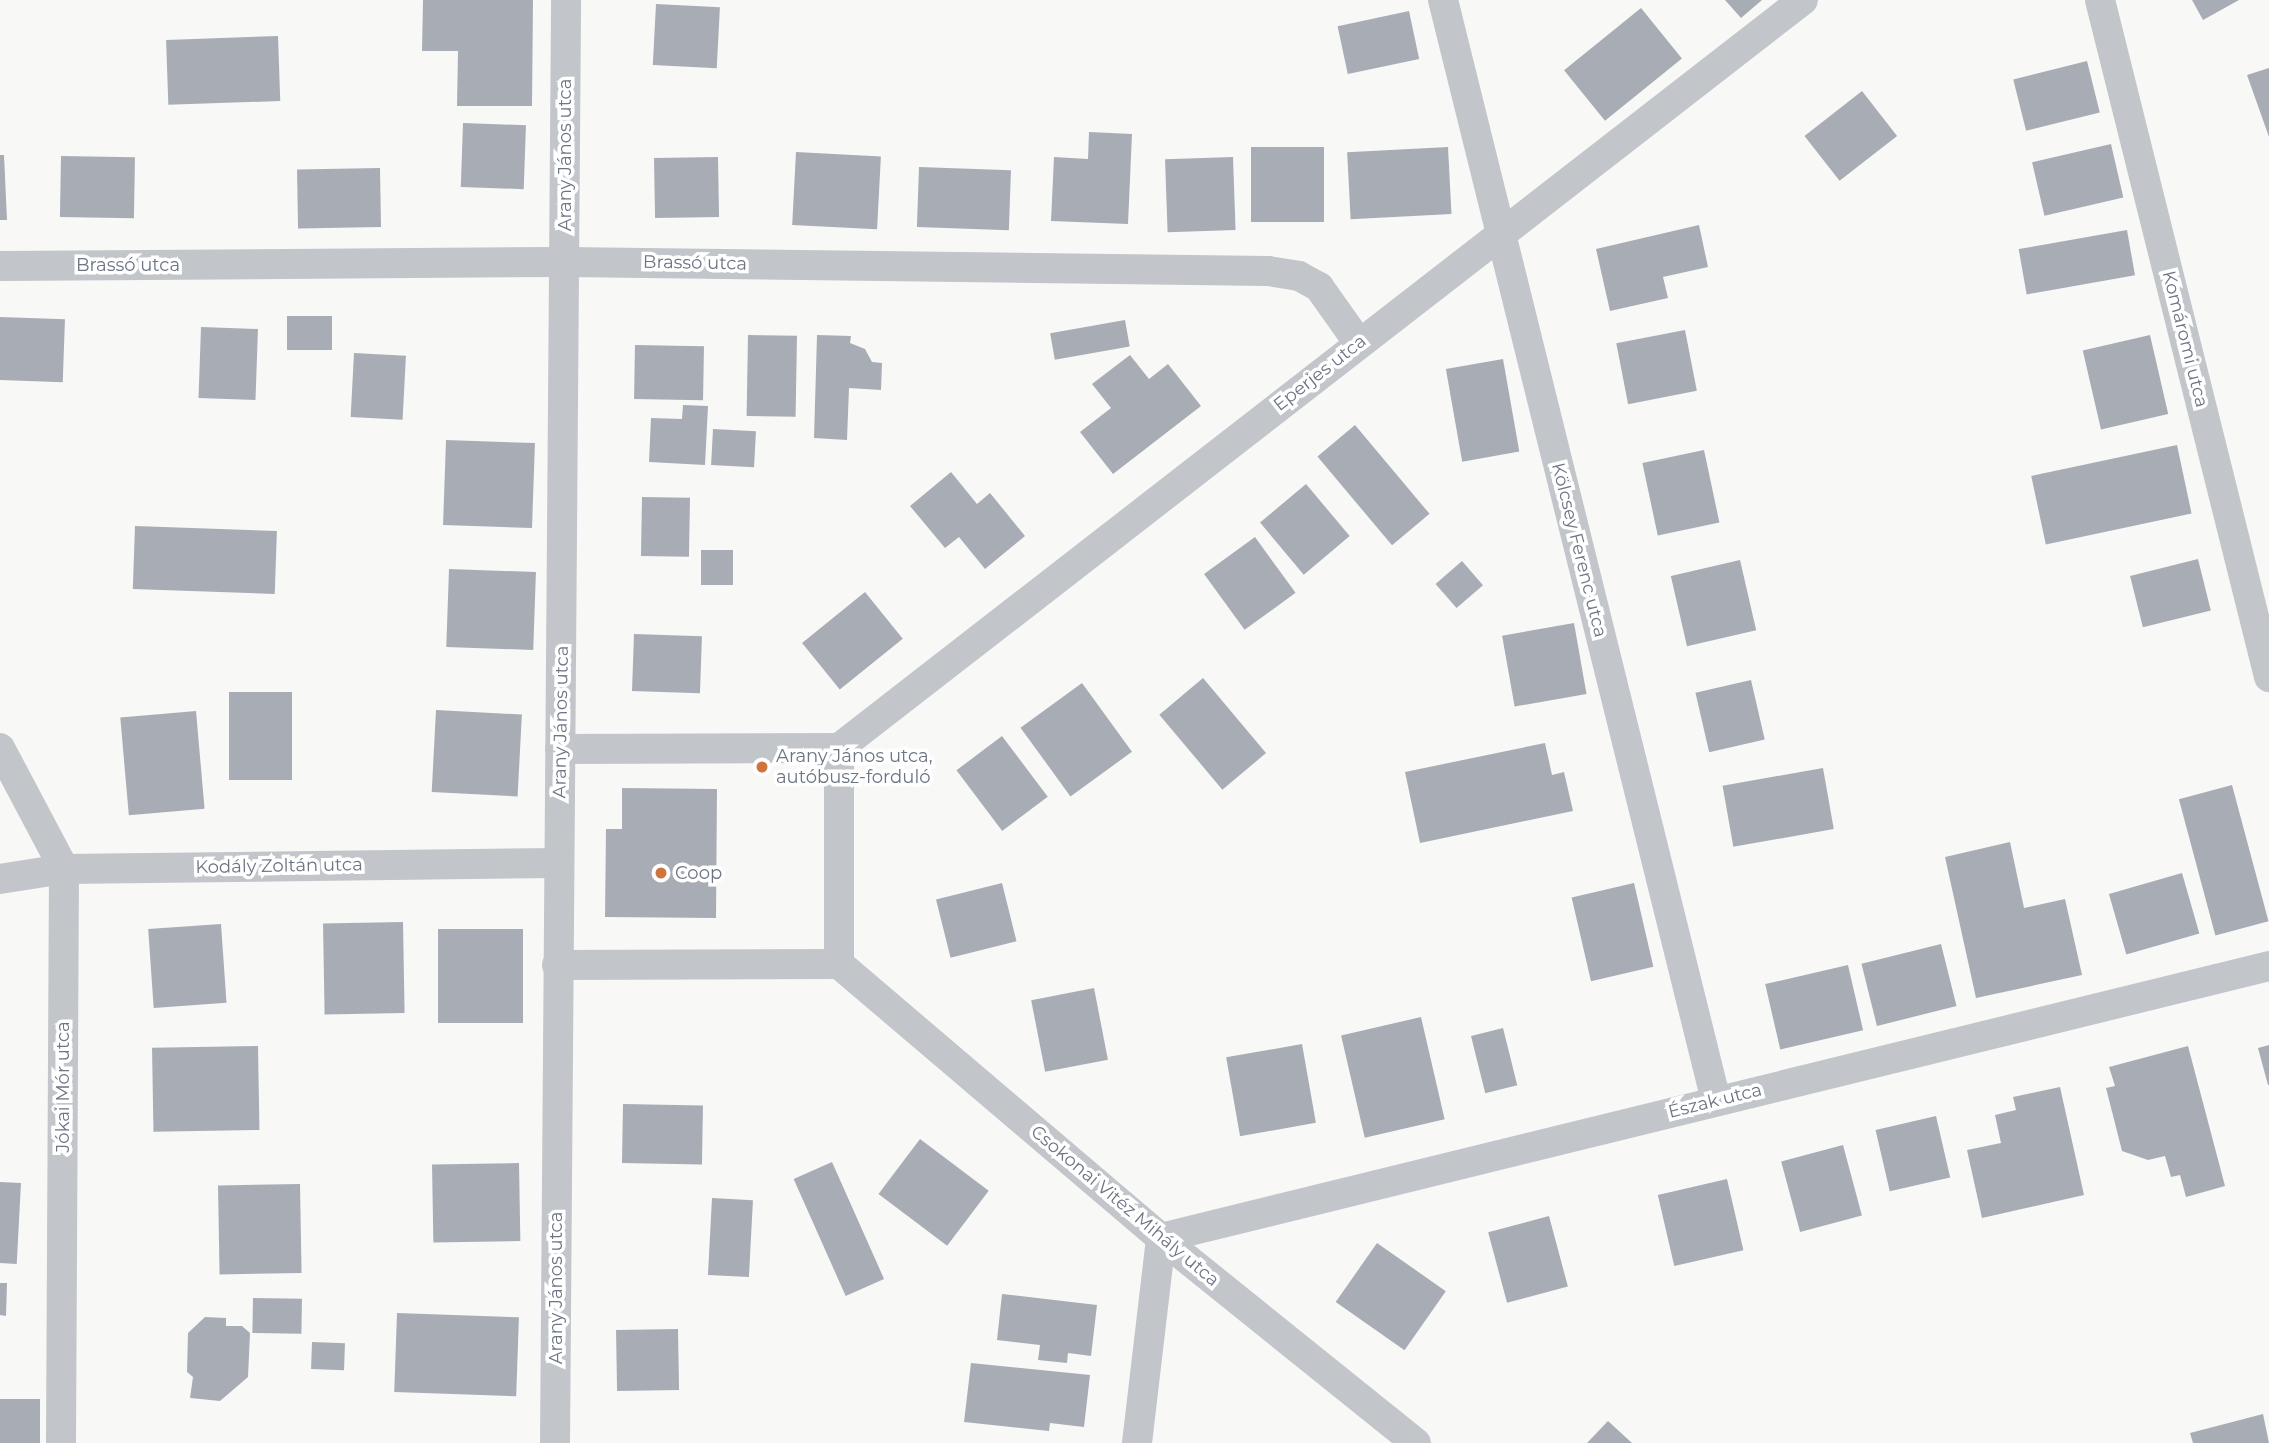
<!DOCTYPE html>
<html>
<head>
<meta charset="utf-8">
<style>
  body { margin:0 }
  #map { position:relative; width:2269px; height:1443px; overflow:hidden; background:#f8f8f6; font-family:Montserrat,sans-serif }
  div>[style] { position:absolute }
  [style*='--x'] { left:calc(var(--x)*1px); top:calc(var(--y)*1px); width:calc(var(--w)*1px); rotate:calc(var(--a)*1deg) }
  .building>* { inset:0; background:#a8adb5; transform-origin:0 0 }
  .street>* { height:30px; margin:-15px; padding:0 15px; transform-origin:15px; border-radius:15px; background:#c2c5c9 }
  .dots>* { width:19px; height:19px; translate:-50% -50%; box-sizing:border-box; border:4px solid #fff; border-radius:50% }
  span { translate:-50% -50%; white-space:nowrap; text-align:center; line-height:1.15; -webkit-text-stroke:7px #fff; paint-order:stroke }
  .street-label { font-size:18px; color:#6b7584 }
  .poi-label { font-size:18px; color:#6b7584 }
  .left { translate:0 -50%; text-align:left }
</style>
</head>
<body>
<div id="map">
  <div class="building">
    <i style="clip-path:polygon(423px 0,533px 0,532px 106px,457px 106px,458px 51px,422px 51px)"></i>
    <i style="clip-path:polygon(1725px 0,1762px 0,1741px 18px)"></i>
    <i style="clip-path:polygon(2192px 0,2239px 0,2203px 20px)"></i>
    <i style="left:656px;top:4px;width:64px;height:61px;rotate:3deg"></i>
    <i style="left:1641px;top:8px;width:65px;height:99px;rotate:51deg"></i>
    <i style="left:1409px;top:11px;width:49px;height:73px;rotate:78deg"></i>
    <i style="left:278px;top:36px;width:65px;height:112px;rotate:88deg"></i>
    <i style="left:2087px;top:61px;width:53px;height:76px;rotate:76deg"></i>
    <i style="clip-path:polygon(2269px 68px,2269px 137px,2247px 75px)"></i>
    <i style="left:1862px;top:91px;width:57px;height:73px;rotate:52deg"></i>
    <i style="left:463px;top:123px;width:63px;height:64px;rotate:2deg"></i>
    <i style="clip-path:polygon(1089px 132px,1132px 134px,1128px 224px,1051px 221px,1054px 157px,1088px 159px)"></i>
    <i style="left:2111px;top:144px;width:55px;height:81px;rotate:77deg"></i>
    <i style="left:1251px;top:147px;width:73px;height:75px"></i>
    <i style="left:1448px;top:147px;width:67px;height:101px;rotate:87deg"></i>
    <i style="left:796px;top:152px;width:85px;height:73px;rotate:3deg"></i>
    <i style="clip-path:polygon(0 155px,4px 155px,7px 220px,0 220px)"></i>
    <i style="left:61px;top:156px;width:74px;height:61px;rotate:1deg"></i>
    <i style="left:718px;top:157px;width:60px;height:64px;rotate:89deg"></i>
    <i style="left:1233px;top:157px;width:73px;height:68px;rotate:88deg"></i>
    <i style="left:919px;top:167px;width:92px;height:60px;rotate:2deg"></i>
    <i style="left:380px;top:168px;width:59px;height:83px;rotate:89deg"></i>
    <i style="clip-path:polygon(1699px 225px,1708px 267px,1663px 277px,1668px 298px,1610px 311px,1596px 249px)"></i>
    <i style="left:2127px;top:230px;width:46px;height:110px;rotate:80deg"></i>
    <i style="left:287px;top:316px;width:45px;height:34px"></i>
    <i style="left:0;top:317px;width:65px;height:63px;rotate:2deg"></i>
    <i style="left:1125px;top:320px;width:27px;height:76px;rotate:80deg"></i>
    <i style="left:201px;top:327px;width:57px;height:71px;rotate:2deg"></i>
    <i style="left:1685px;top:330px;width:62px;height:70px;rotate:79deg"></i>
    <i style="left:748px;top:335px;width:49px;height:81px;rotate:1deg"></i>
    <i style="clip-path:polygon(817px 335px,851px 336px,850px 343px,865px 349px,872px 362px,882px 363px,881px 390px,849px 388px,847px 440px,814px 438px)"></i>
    <i style="left:2150px;top:335px;width:81px;height:69px;rotate:77deg"></i>
    <i style="left:635px;top:345px;width:69px;height:54px;rotate:1deg"></i>
    <i style="left:354px;top:353px;width:52px;height:64px;rotate:3deg"></i>
    <i style="clip-path:polygon(1130px 355px,1149px 379px,1168px 364px,1201px 406px,1113px 474px,1080px 432px,1111px 408px,1092px 384px)"></i>
    <i style="left:1503px;top:359px;width:94px;height:58px;rotate:80deg"></i>
    <i style="clip-path:polygon(683px 405px,708px 406px,705px 465px,649px 462px,651px 418px,682px 419px)"></i>
    <i style="left:1355px;top:425px;width:116px;height:49px;rotate:50deg"></i>
    <i style="left:713px;top:429px;width:43px;height:36px;rotate:3deg"></i>
    <i style="left:446px;top:440px;width:89px;height:85px;rotate:2deg"></i>
    <i style="left:2177px;top:445px;width:70px;height:149px;rotate:78deg"></i>
    <i style="left:1704px;top:450px;width:74px;height:63px;rotate:78deg"></i>
    <i style="clip-path:polygon(951px 472px,977px 504px,990px 493px,1025px 536px,985px 569px,959px 537px,945px 548px,910px 506px)"></i>
    <i style="left:1306px;top:484px;width:68px;height:60px;rotate:50deg"></i>
    <i style="left:642px;top:497px;width:48px;height:59px;rotate:1deg"></i>
    <i style="left:135px;top:526px;width:142px;height:63px;rotate:2deg"></i>
    <i style="left:1255px;top:537px;width:69px;height:63px;rotate:54deg"></i>
    <i style="left:701px;top:550px;width:32px;height:35px"></i>
    <i style="left:2198px;top:559px;width:53px;height:70px;rotate:76deg"></i>
    <i style="left:1740px;top:560px;width:72px;height:71px;rotate:77deg"></i>
    <i style="left:1462px;top:561px;width:32px;height:35px;rotate:49deg"></i>
    <i style="left:449px;top:569px;width:87px;height:78px;rotate:2deg"></i>
    <i style="left:865px;top:592px;width:60px;height:81px;rotate:51deg"></i>
    <i style="left:1574px;top:623px;width:72px;height:73px;rotate:80deg"></i>
    <i style="left:634px;top:634px;width:68px;height:57px;rotate:2deg"></i>
    <i style="left:1203px;top:678px;width:98px;height:57px;rotate:50deg"></i>
    <i style="left:1751px;top:680px;width:61px;height:57px;rotate:77deg"></i>
    <i style="left:1082px;top:683px;width:85px;height:76px;rotate:54deg"></i>
    <i style="left:229px;top:692px;width:63px;height:88px"></i>
    <i style="left:436px;top:710px;width:86px;height:82px;rotate:3deg"></i>
    <i style="left:196px;top:711px;width:98px;height:76px;rotate:85deg"></i>
    <i style="left:1002px;top:736px;width:76px;height:57px;rotate:53deg"></i>
    <i style="clip-path:polygon(1545px 743px,1552px 775px,1564px 772px,1573px 811px,1420px 843px,1405px 772px)"></i>
    <i style="left:1823px;top:768px;width:62px;height:102px;rotate:80deg"></i>
    <i style="left:2232px;top:785px;width:141px;height:55px;rotate:75deg"></i>
    <i style="clip-path:polygon(622px 788px,717px 789px,716px 918px,605px 917px,606px 829px,622px 829px)"></i>
    <i style="clip-path:polygon(2010px 842px,2024px 908px,2065px 899px,2082px 975px,1976px 998px,1945px 857px)"></i>
    <i style="left:2182px;top:873px;width:63px;height:76px;rotate:74deg"></i>
    <i style="left:1002px;top:883px;width:60px;height:68px;rotate:76deg"></i>
    <i style="left:1634px;top:883px;width:86px;height:64px;rotate:77deg"></i>
    <i style="left:403px;top:922px;width:91px;height:80px;rotate:89deg"></i>
    <i style="left:221px;top:924px;width:79px;height:73px;rotate:86deg"></i>
    <i style="left:438px;top:929px;width:85px;height:94px"></i>
    <i style="left:1941px;top:944px;width:64px;height:82px;rotate:76deg"></i>
    <i style="left:1848px;top:965px;width:67px;height:85px;rotate:77deg"></i>
    <i style="left:1094px;top:988px;width:73px;height:64px;rotate:79deg"></i>
    <i style="left:1421px;top:1017px;width:105px;height:82px;rotate:77deg"></i>
    <i style="left:1503px;top:1028px;width:59px;height:33px;rotate:76deg"></i>
    <i style="left:1302px;top:1044px;width:80px;height:77px;rotate:80deg"></i>
    <i style="clip-path:polygon(2269px 1045px,2269px 1085px,2268px 1085px,2258px 1048px)"></i>
    <i style="left:258px;top:1046px;width:84px;height:106px;rotate:89deg"></i>
    <i style="clip-path:polygon(2188px 1046px,2225px 1186px,2186px 1197px,2180px 1175px,2171px 1177px,2165px 1156px,2148px 1160px,2122px 1151px,2106px 1088px,2115px 1086px,2109px 1067px)"></i>
    <i style="clip-path:polygon(2060px 1087px,2084px 1195px,1982px 1218px,1967px 1150px,2001px 1143px,1995px 1115px,2016px 1110px,2013px 1097px)"></i>
    <i style="left:623px;top:1104px;width:80px;height:59px;rotate:1deg"></i>
    <i style="left:1936px;top:1116px;width:63px;height:62px;rotate:77deg"></i>
    <i style="left:920px;top:1139px;width:86px;height:69px;rotate:37deg"></i>
    <i style="left:1843px;top:1145px;width:73px;height:64px;rotate:75deg"></i>
    <i style="left:832px;top:1162px;width:128px;height:42px;rotate:66deg"></i>
    <i style="left:519px;top:1163px;width:78px;height:87px;rotate:89deg"></i>
    <i style="left:1727px;top:1179px;width:73px;height:71px;rotate:77deg"></i>
    <i style="left:0;top:1182px;width:21px;height:81px;rotate:3deg"></i>
    <i style="left:300px;top:1184px;width:89px;height:82px;rotate:89deg"></i>
    <i style="left:712px;top:1198px;width:41px;height:77px;rotate:3deg"></i>
    <i style="left:1549px;top:1216px;width:73px;height:63px;rotate:75deg"></i>
    <i style="left:1377px;top:1243px;width:84px;height:72px;rotate:35deg"></i>
    <i style="clip-path:polygon(0 1283px,7px 1283px,6px 1316px,0 1315px)"></i>
    <i style="clip-path:polygon(1002px 1294px,1097px 1305px,1091px 1356px,1068px 1353px,1067px 1363px,1038px 1360px,1040px 1345px,997px 1340px)"></i>
    <i style="left:253px;top:1298px;width:49px;height:35px;rotate:1deg"></i>
    <i style="left:397px;top:1313px;width:122px;height:79px;rotate:2deg"></i>
    <i style="clip-path:polygon(205px 1317px,226px 1318px,226px 1326px,242px 1326px,250px 1333px,248px 1377px,220px 1401px,190px 1398px,193px 1377px,187px 1372px,188px 1333px)"></i>
    <i style="left:678px;top:1329px;width:61px;height:62px;rotate:89deg"></i>
    <i style="left:312px;top:1342px;width:33px;height:27px;rotate:2deg"></i>
    <i style="clip-path:polygon(971px 1363px,1090px 1375px,1084px 1427px,1050px 1423px,1049px 1431px,964px 1422px)"></i>
    <i style="left:0;top:1399px;width:40px;height:44px"></i>
    <i style="clip-path:polygon(2263px 1414px,2269px 1443px,2193px 1443px,2190px 1433px)"></i>
    <i style="clip-path:polygon(1608px 1421px,1632px 1443px,1587px 1443px)"></i>
  </div>
  <div class="street">
    <i style="--x:1443;--y:0;--w:1134;--a:76.07"></i>
    <i style="--x:2100;--y:0;--w:698;--a:75.98"></i>
    <i style="--x:0;--y:266;--w:565;--a:-0.41"></i>
    <i style="--x:565;--y:262;--w:703;--a:0.73"></i>
    <i style="--x:1268;--y:271;--w:31;--a:9"></i>
    <i style="--x:1299;--y:276;--w:23;--a:29"></i>
    <i style="--x:1319;--y:287;--w:67;--a:54.7"></i>
    <i style="--x:0;--y:748;--w:137;--a:62.1"></i>
    <i style="--x:64;--y:869;--w:574;--a:90.3"></i>
    <i style="--x:839;--y:748;--w:1220;--a:-37.81"></i>
    <i style="--x:560;--y:749;--w:279;--a:-0.2"></i>
    <i style="--x:839;--y:748;--w:216;--a:90"></i>
    <i style="--x:0;--y:879;--w:65;--a:-8.9"></i>
    <i style="--x:64;--y:869;--w:495;--a:-0.7"></i>
    <i style="--x:557;--y:965;--w:282;--a:-0.2"></i>
    <i style="--x:839;--y:964;--w:423;--a:40.4"></i>
    <i style="--x:1161;--y:1238;--w:327;--a:38.8"></i>
    <i style="--x:1161;--y:1238;--w:1141;--a:-13.79"></i>
    <i style="--x:555;--y:1443;--w:1443;--a:-89.56"></i>
    <i style="--x:1137;--y:1443;--w:206;--a:-83.3"></i>
  </div>
  <div class="dots">
    <i style="left:762px;top:767px;background:#d0743e"></i>
    <i style="left:661px;top:873px;background:#d0743e"></i>
  </div>
  <div class="street-label">
    <span style="left:565px;top:155px;rotate:-90deg">Arany János utca</span>
    <span style="left:695px;top:263px;rotate:1deg">Brassó utca</span>
    <span style="left:128px;top:265px">Brassó utca</span>
    <span style="left:2185px;top:339px;rotate:76deg">Komáromi utca</span>
    <span style="left:1320px;top:373px;rotate:-38deg">Eperjes utca</span>
    <span style="left:1579px;top:550px;rotate:76deg">Kölcsey Ferenc utca</span>
    <span style="left:561px;top:722px;rotate:-89deg">Arany János utca</span>
    <span style="left:279px;top:866px;rotate:-1deg">Kodály Zoltán utca</span>
    <span style="left:63px;top:1087px;rotate:-90deg">Jókai Mór utca</span>
    <span style="left:1715px;top:1101px;rotate:-14deg">Észak utca</span>
    <span style="left:1125px;top:1206px;rotate:40deg">Csokonai Vitéz Mihály utca</span>
    <span style="left:556px;top:1288px;rotate:-90deg">Arany János utca</span>
  </div>
  <div class="poi-label">
    <span class="left" style="left:776px;top:767px">Arany János utca,<br>autóbusz-forduló</span>
    <span class="left" style="left:675px;top:873px">Coop</span>
  </div>
</div>
</body>
</html>
